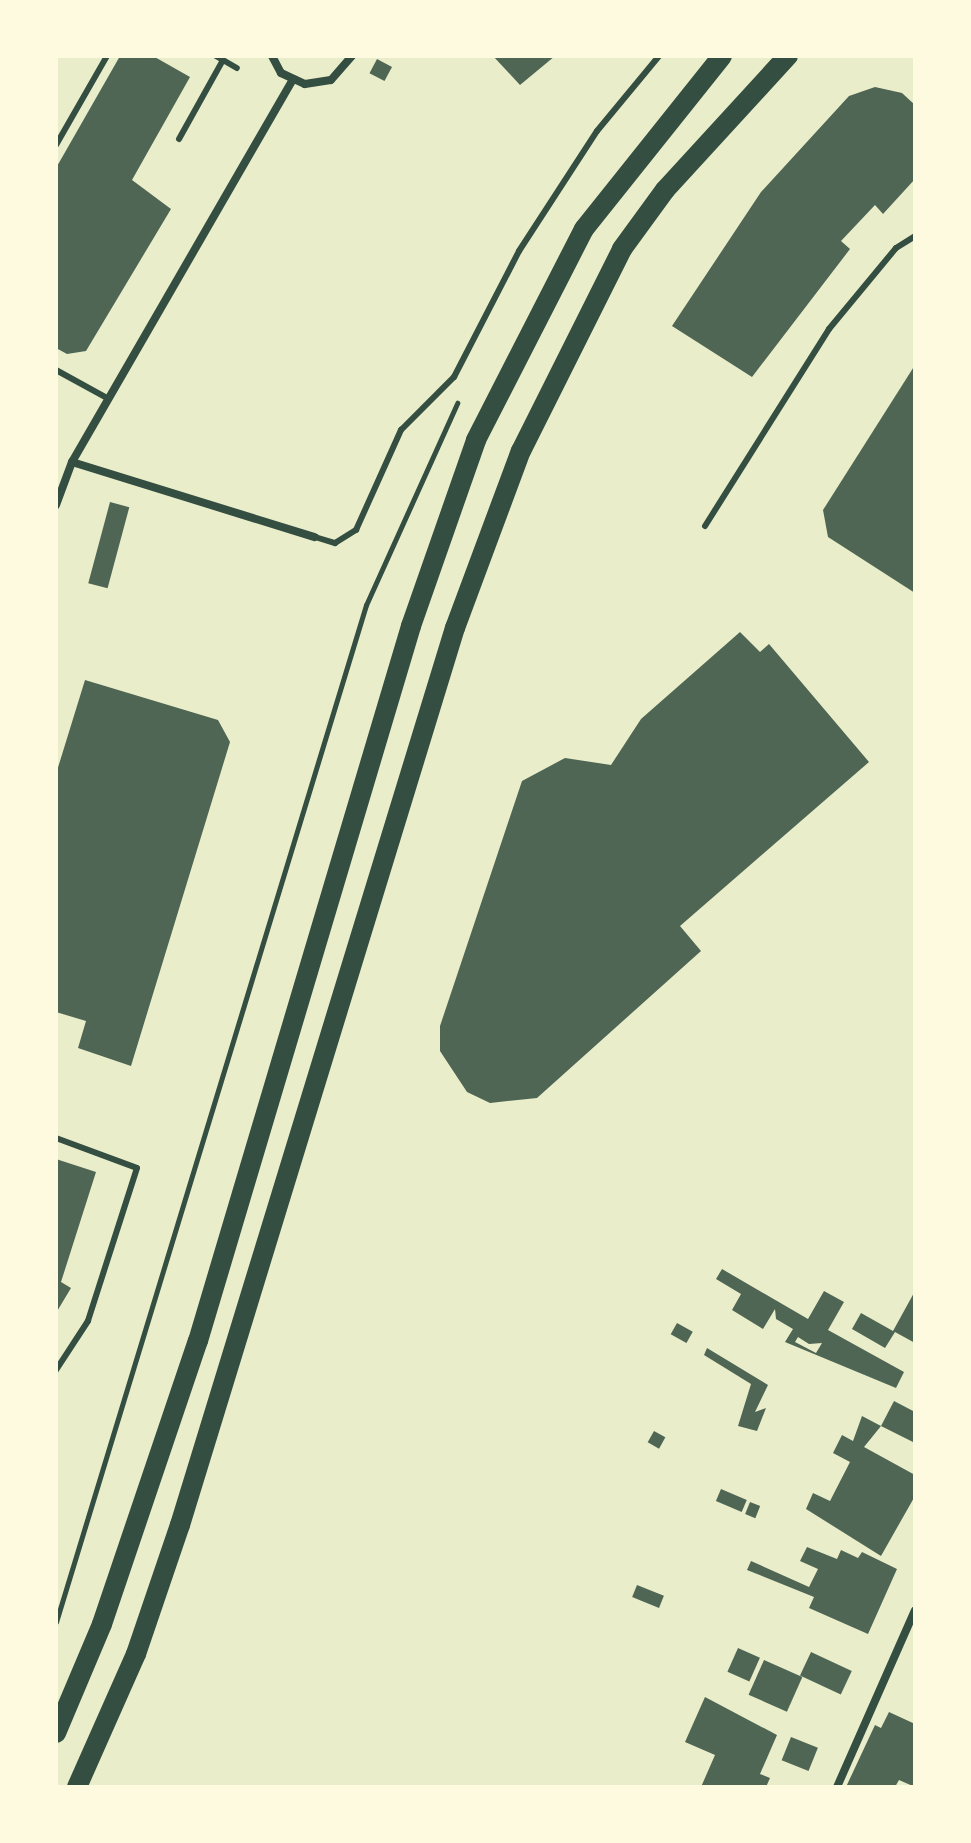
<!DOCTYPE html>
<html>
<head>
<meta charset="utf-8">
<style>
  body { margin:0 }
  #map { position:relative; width:971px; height:1843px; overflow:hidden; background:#e9edc9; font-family:Signika,sans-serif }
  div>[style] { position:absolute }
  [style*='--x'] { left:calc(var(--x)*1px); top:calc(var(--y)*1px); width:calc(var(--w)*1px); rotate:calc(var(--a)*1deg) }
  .building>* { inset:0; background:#4f6655; transform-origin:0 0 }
  .path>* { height:5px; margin:-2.5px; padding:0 2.5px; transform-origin:2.5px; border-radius:2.5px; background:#344e41 }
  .service>* { height:6px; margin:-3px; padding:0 3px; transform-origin:3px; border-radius:3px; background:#344e41 }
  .minor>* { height:8px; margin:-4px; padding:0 4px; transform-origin:4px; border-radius:4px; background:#344e41 }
  .primary>* { height:20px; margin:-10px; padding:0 10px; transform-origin:10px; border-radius:10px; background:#344e41 }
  span { translate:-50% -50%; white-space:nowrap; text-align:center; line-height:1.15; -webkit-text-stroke:7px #fefae0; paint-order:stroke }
  .frame { position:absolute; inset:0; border:58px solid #fefae0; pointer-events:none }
</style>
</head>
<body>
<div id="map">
  <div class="building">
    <i style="clip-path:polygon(120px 56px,153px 56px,190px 77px,132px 180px,171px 209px,86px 351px,67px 354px,56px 348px,56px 168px)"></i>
    <i style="clip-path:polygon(493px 56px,555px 56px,520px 85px)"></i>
    <i style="left:377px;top:59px;width:17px;height:16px;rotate:28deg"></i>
    <i style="clip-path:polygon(875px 87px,902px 93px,915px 105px,915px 179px,883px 214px,875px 205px,841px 241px,850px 249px,752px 377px,672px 326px,761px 192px,849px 96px)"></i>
    <i style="clip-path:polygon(915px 365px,915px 593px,828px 537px,823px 510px)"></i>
    <i style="left:110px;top:502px;width:20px;height:84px;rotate:15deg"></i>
    <i style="clip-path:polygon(740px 632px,760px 652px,769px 644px,869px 762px,680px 926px,701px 951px,537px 1098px,490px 1103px,467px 1092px,440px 1051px,440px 1026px,522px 781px,565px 758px,611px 765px,641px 719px)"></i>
    <i style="clip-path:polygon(85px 680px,218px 720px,230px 742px,131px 1066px,78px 1048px,86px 1021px,56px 1012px,56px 774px)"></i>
    <i style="clip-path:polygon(56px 1159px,96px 1172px,61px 1282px,71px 1288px,56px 1313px)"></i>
    <i style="clip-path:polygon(evenodd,722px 1269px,808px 1319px,824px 1291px,844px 1302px,828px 1330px,904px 1372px,896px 1388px,785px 1342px,793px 1329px,776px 1319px,775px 1309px,763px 1329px,732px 1310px,741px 1294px,716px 1279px,722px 1269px,798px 1337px,809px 1344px,822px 1343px,816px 1353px,795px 1342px,798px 1337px)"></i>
    <i style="clip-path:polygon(915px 1291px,915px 1343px,895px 1332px,885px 1348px,852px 1329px,861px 1313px,893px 1331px)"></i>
    <i style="left:677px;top:1323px;width:18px;height:13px;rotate:29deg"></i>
    <i style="clip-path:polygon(707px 1348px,768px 1385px,755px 1412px,766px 1408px,757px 1431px,738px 1426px,751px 1384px,704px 1355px)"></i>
    <i style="clip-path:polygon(894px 1401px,915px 1412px,915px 1443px,881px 1426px)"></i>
    <i style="clip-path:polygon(862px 1416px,881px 1426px,864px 1447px,915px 1475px,915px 1496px,881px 1556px,806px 1509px,813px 1493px,830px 1501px,850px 1462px,833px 1453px,842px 1435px,853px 1441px)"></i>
    <i style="left:654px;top:1431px;width:13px;height:13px;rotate:29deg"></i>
    <i style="left:721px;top:1489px;width:28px;height:13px;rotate:23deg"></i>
    <i style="left:750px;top:1502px;width:11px;height:13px;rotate:22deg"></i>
    <i style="clip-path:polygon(807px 1547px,837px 1559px,841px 1550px,858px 1558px,862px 1552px,897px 1569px,868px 1634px,809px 1608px,814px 1597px,747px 1570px,751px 1561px,809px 1587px,818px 1569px,800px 1561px)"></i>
    <i style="left:637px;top:1585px;width:29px;height:13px;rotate:22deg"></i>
    <i style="left:738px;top:1648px;width:24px;height:26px;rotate:24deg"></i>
    <i style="left:811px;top:1652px;width:45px;height:26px;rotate:25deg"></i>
    <i style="left:764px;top:1660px;width:42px;height:38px;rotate:24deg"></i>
    <i style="clip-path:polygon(705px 1697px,777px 1735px,760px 1774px,770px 1778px,766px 1787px,701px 1787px,715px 1755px,685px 1742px)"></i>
    <i style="clip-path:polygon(889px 1712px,915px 1724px,915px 1787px,899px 1780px,895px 1787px,846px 1787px,875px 1725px,881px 1728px)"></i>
    <i style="left:791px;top:1737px;width:29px;height:25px;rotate:22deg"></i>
  </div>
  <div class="path">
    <i style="--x:56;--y:1622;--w:1063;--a:-73.05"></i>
    <i style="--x:366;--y:605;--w:222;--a:-65.7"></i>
  </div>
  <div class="service">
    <i style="--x:216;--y:56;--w:24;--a:30"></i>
    <i style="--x:179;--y:139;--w:90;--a:-60.9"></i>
    <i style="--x:56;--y:145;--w:103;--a:-60.2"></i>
    <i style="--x:56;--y:370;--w:60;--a:28.7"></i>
    <i style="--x:705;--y:526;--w:233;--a:-57.8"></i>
    <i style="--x:829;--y:329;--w:105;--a:-50.4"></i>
    <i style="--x:896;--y:248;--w:22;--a:-32"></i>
    <i style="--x:315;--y:537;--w:21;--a:17"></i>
    <i style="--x:335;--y:543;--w:25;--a:-32"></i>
    <i style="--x:356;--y:530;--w:110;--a:-65.8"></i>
    <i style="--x:401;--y:430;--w:75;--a:-45"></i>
    <i style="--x:454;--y:377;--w:142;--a:-62.7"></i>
    <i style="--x:519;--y:251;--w:143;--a:-57"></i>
    <i style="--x:597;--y:131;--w:97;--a:-50.4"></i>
    <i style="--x:56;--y:1138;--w:86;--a:20.3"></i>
    <i style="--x:137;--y:1168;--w:161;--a:107.8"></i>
    <i style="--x:88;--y:1321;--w:59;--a:123.1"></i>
  </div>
  <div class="minor">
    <i style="--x:272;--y:56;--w:19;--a:62"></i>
    <i style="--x:281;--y:73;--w:26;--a:25"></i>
    <i style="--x:305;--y:84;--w:26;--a:-9"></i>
    <i style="--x:331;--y:80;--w:32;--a:-49"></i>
    <i style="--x:72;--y:462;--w:254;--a:17.2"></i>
    <i style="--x:56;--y:505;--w:46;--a:-69.6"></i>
    <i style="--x:72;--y:462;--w:440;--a:-60"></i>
    <i style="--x:837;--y:1787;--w:193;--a:-66.2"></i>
  </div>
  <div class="primary">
    <i style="--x:56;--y:1733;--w:118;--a:-67.1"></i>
    <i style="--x:102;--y:1624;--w:299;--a:-71.3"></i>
    <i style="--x:198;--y:1341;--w:746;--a:-73.41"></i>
    <i style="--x:411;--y:626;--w:197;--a:-70.7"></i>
    <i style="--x:476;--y:440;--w:237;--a:-62.9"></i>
    <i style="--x:584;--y:229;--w:221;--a:-51.4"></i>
    <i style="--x:77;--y:1787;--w:145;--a:-66.1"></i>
    <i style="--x:136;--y:1654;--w:136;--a:-71.2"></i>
    <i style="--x:180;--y:1525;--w:938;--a:-72.96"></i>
    <i style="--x:455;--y:628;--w:189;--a:-69.6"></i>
    <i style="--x:521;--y:451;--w:226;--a:-63.4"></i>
    <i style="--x:622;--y:249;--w:73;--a:-53.9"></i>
    <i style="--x:665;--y:190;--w:182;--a:-47.5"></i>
  </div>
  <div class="frame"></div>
</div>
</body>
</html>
